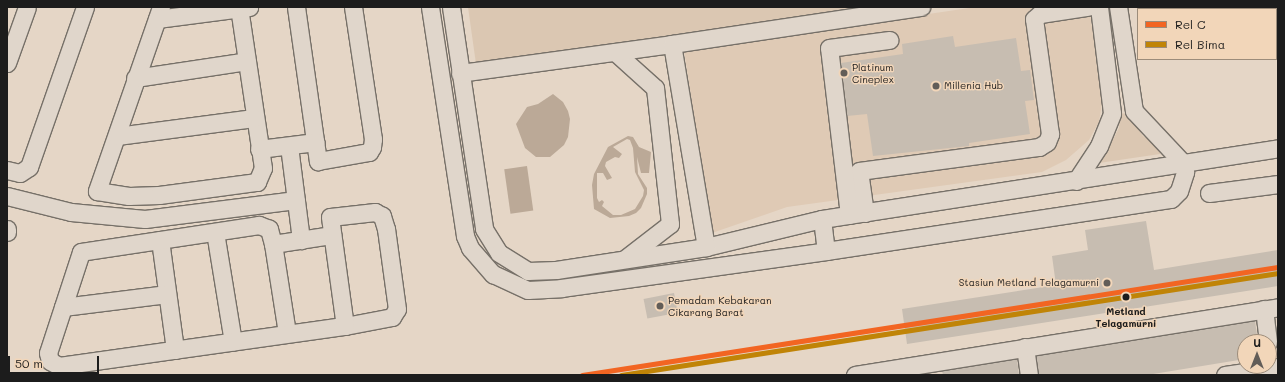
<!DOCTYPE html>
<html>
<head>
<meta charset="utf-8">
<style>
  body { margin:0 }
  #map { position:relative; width:1285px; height:382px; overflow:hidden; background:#e5d6c6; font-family:Mali,sans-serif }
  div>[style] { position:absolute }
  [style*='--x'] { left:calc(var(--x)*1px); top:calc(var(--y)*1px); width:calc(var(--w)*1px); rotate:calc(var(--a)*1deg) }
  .built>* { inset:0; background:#dfcab5 }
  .green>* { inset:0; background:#dbc7b2 }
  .water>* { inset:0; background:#bba997; transform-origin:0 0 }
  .building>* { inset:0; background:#c7bdb1; transform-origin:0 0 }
  .roads { filter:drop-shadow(1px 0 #767068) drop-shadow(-1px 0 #767068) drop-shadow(0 1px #767068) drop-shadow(0 -1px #767068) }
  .minor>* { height:17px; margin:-8.5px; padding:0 8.5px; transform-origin:8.5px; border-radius:8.5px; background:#e0d6cb }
  .rail-1>* { height:5px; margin:-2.5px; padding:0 2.5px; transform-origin:2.5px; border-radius:2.5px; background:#f26522 }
  .rail-2>* { height:5px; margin:-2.5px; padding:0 2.5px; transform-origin:2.5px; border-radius:2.5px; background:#c08407 }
  .dots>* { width:11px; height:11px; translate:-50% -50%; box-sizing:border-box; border:2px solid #f2d6b9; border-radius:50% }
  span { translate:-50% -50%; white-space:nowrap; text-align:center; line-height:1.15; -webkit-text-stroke:3px #f2d6b9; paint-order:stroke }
  .poi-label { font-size:10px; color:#1c1c1c }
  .left { translate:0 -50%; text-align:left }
  .right { translate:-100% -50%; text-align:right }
  .stop-label { font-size:10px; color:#1c1c1c; font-weight:700 }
  .frame { position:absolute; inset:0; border:8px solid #1c1c1c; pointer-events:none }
  .legend { position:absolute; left:1137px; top:8px; width:140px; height:52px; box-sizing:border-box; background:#f2d6b9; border:1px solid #9c8c7a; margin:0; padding:5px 7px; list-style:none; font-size:12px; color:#1c1c1c }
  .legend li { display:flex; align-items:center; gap:8px; height:20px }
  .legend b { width:20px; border:1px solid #9c8c7a }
  .north { position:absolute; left:1237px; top:334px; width:40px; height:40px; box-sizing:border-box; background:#f2d6b9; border:1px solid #9c8c7a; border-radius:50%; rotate:0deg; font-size:11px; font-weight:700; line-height:16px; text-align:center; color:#1c1c1c }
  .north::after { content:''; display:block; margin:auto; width:14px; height:18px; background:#625d58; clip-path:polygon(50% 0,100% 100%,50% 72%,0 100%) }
  .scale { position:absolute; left:8px; top:356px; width:91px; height:18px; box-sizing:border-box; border:2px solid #1c1c1c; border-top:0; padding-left:5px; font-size:12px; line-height:14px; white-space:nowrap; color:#1c1c1c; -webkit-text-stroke:3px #f2d6b9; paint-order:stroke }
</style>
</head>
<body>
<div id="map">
  <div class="built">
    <i style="clip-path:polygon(976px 7px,1089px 7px,1103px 97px,1099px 122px,1089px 140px,1066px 160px,1042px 172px,787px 207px,712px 233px,684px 50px)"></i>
  </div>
  <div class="green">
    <i style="clip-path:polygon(468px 7px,870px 7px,476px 64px)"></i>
    <i style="clip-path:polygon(1127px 113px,1143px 136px,1160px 148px,1160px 154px,1099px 163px,1099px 157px,1110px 145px,1119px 128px,1120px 114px)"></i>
  </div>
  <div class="water">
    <i style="clip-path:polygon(553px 94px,563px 102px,568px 111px,570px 119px,568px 137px,564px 145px,550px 157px,536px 157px,525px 148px,516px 124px,527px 107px,538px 104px)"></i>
    <i style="clip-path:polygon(evenodd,628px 136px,633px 137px,639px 147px,651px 152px,649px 173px,641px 173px,637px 157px,638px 174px,647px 188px,647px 194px,641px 208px,636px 213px,629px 216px,610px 218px,594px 209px,592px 185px,594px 174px,608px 147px,628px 136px,627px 139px,630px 140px,633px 148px,635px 172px,644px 190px,643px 196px,635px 209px,621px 215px,613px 215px,602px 206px,604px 202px,602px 200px,599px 202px,597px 198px,597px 173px,603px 173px,607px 180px,612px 178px,605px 166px,606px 162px,615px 157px,619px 158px,622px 154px,613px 147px,627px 139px)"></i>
    <i style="left:527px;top:166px;width:45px;height:23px;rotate:82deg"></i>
  </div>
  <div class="building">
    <i style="clip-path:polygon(953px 36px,955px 47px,1016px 38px,1021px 71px,1030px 70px,1034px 100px,1025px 101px,1030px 134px,969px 143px,969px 146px,873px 156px,867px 114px,847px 116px,841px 63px,903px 54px,902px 44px)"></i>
    <i style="clip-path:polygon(1146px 221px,1154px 270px,1278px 250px,1278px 286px,907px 344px,902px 309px,1056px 285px,1052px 256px,1088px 250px,1085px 230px)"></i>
    <i style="left:674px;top:293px;width:20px;height:31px;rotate:79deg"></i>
    <i style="clip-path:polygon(1255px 321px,1258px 342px,1245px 342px,1245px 359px,1147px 375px,1039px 375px,1036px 356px)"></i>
    <i style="clip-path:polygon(1017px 359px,1019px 375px,943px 375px,942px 371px)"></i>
  </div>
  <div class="roads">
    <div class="minor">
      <i style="--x:161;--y:7;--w:195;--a:109.2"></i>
      <i style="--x:97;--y:191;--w:32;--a:9"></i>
      <i style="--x:129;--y:196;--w:30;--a:-2"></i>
      <i style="--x:159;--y:195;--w:99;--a:-7.6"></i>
      <i style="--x:257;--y:182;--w:15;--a:-67"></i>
      <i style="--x:263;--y:168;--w:162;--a:-98.5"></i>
      <i style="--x:296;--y:7;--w:156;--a:81.9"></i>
      <i style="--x:318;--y:161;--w:52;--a:-10"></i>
      <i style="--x:369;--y:152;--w:6;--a:-59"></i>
      <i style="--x:372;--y:147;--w:8;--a:-83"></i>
      <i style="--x:373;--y:139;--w:134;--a:-98.6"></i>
      <i style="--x:430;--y:7;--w:232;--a:81.3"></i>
      <i style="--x:465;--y:236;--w:13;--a:67"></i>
      <i style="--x:470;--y:248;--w:35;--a:49"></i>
      <i style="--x:493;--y:274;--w:38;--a:25"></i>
      <i style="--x:528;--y:290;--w:33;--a:-3"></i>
      <i style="--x:561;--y:288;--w:268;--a:-7.9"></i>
      <i style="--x:826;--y:251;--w:349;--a:-8.6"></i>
      <i style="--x:1171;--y:199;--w:11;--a:-45"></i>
      <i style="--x:1179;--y:191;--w:20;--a:-72"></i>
      <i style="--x:1185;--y:172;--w:8;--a:-97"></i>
      <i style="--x:1184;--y:164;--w:73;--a:-133.3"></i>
      <i style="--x:1134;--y:111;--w:105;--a:-98.7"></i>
      <i style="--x:451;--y:7;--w:224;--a:81.5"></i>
      <i style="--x:484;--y:229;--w:28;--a:58"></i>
      <i style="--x:499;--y:253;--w:34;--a:32"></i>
      <i style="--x:528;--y:271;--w:28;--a:-2"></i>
      <i style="--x:556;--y:270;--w:152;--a:-8.7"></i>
      <i style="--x:706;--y:247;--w:119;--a:-13.6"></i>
      <i style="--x:822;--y:219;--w:461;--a:-8.8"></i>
      <i style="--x:157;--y:19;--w:93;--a:-7.4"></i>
      <i style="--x:672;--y:44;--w:252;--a:-8.5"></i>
      <i style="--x:615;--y:52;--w:54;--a:42"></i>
      <i style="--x:655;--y:88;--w:137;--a:83.7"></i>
      <i style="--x:670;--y:224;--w:56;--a:142.3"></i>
      <i style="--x:7;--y:63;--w:59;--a:-70.3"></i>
      <i style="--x:460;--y:73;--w:214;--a:-7.8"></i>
      <i style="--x:672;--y:44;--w:206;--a:80.5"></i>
      <i style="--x:135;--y:78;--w:113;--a:-8.6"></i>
      <i style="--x:117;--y:136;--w:138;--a:-7.5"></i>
      <i style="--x:289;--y:146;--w:95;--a:82.7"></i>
      <i style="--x:259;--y:149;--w:57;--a:-7"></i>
      <i style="--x:7;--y:170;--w:13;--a:13"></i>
      <i style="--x:20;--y:173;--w:11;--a:-34"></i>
      <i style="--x:29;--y:167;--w:170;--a:-70.7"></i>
      <i style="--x:1076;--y:181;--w:42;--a:-56.7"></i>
      <i style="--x:1099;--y:146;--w:35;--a:-68"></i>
      <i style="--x:1112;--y:113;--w:107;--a:-97"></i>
      <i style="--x:1209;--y:193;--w:70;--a:-7.4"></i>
      <i style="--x:7;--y:196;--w:66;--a:14"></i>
      <i style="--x:71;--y:212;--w:74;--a:5.4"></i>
      <i style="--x:145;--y:219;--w:152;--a:-7.2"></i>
      <i style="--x:865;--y:213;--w:42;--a:-98.1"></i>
      <i style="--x:859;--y:171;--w:182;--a:-7.6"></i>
      <i style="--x:1039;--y:147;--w:9;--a:-32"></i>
      <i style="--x:1047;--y:142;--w:9;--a:-69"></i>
      <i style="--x:1050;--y:134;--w:116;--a:-97.9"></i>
      <i style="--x:1034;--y:19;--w:8;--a:-40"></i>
      <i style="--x:1040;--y:14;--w:48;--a:-8.5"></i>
      <i style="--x:849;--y:215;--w:168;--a:-96.8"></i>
      <i style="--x:829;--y:48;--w:61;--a:-7.6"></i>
      <i style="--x:822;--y:219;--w:32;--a:83"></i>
      <i style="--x:7;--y:229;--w:3;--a:90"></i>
      <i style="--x:215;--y:232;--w:111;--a:80.7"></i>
      <i style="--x:160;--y:240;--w:111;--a:82.2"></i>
      <i style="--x:273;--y:244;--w:60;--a:-8.7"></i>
      <i style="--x:63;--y:307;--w:105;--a:-7.1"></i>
      <i style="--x:1264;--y:309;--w:33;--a:83"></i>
      <i style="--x:287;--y:333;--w:90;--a:-98.9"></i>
      <i style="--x:273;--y:244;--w:16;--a:-105"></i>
      <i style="--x:269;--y:229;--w:11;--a:-158"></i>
      <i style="--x:259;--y:225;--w:180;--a:171.4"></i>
      <i style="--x:81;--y:252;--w:106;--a:108.1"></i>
      <i style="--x:48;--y:353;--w:8;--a:76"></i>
      <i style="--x:50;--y:361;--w:10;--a:29"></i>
      <i style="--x:59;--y:366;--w:289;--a:-8"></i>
      <i style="--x:345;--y:326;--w:48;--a:-10.8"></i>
      <i style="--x:392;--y:317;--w:9;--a:-58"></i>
      <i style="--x:397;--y:309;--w:81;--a:-97.8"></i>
      <i style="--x:386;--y:229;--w:14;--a:-107"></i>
      <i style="--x:382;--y:216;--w:8;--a:-150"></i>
      <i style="--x:375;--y:212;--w:45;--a:173.7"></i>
      <i style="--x:330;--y:217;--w:110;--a:82.2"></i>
      <i style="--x:1025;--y:347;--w:28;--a:82"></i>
      <i style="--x:855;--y:375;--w:428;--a:-9.1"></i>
      <i style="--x:1225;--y:375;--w:54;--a:-8.6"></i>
    </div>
  </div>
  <div class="rail-1">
    <i style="--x:582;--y:375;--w:704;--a:-8.82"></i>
  </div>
  <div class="rail-2">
    <i style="--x:621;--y:375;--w:665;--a:-8.82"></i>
  </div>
  <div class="dots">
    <i style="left:844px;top:73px;background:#625d58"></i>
    <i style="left:936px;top:86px;background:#625d58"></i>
    <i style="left:1107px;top:283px;background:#625d58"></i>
    <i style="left:1126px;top:297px;background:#1c1c1c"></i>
    <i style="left:660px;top:306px;background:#625d58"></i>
  </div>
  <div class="poi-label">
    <span class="left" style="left:852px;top:73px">Platinum<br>Cineplex</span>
    <span class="left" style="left:944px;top:86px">Millenia Hub</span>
    <span class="right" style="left:1099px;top:283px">Stasiun Metland Telagamurni</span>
    <span class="left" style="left:668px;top:306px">Pemadam Kebakaran<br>Cikarang Barat</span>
  </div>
  <div class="stop-label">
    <span style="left:1126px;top:317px">Metland<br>Telagamurni</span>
  </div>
  <div class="frame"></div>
  <ul class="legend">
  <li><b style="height:5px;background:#f26522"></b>Rel C</li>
  <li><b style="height:5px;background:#c08407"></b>Rel Bima</li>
  </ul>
  <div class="north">U</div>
  <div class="scale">50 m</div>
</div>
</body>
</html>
